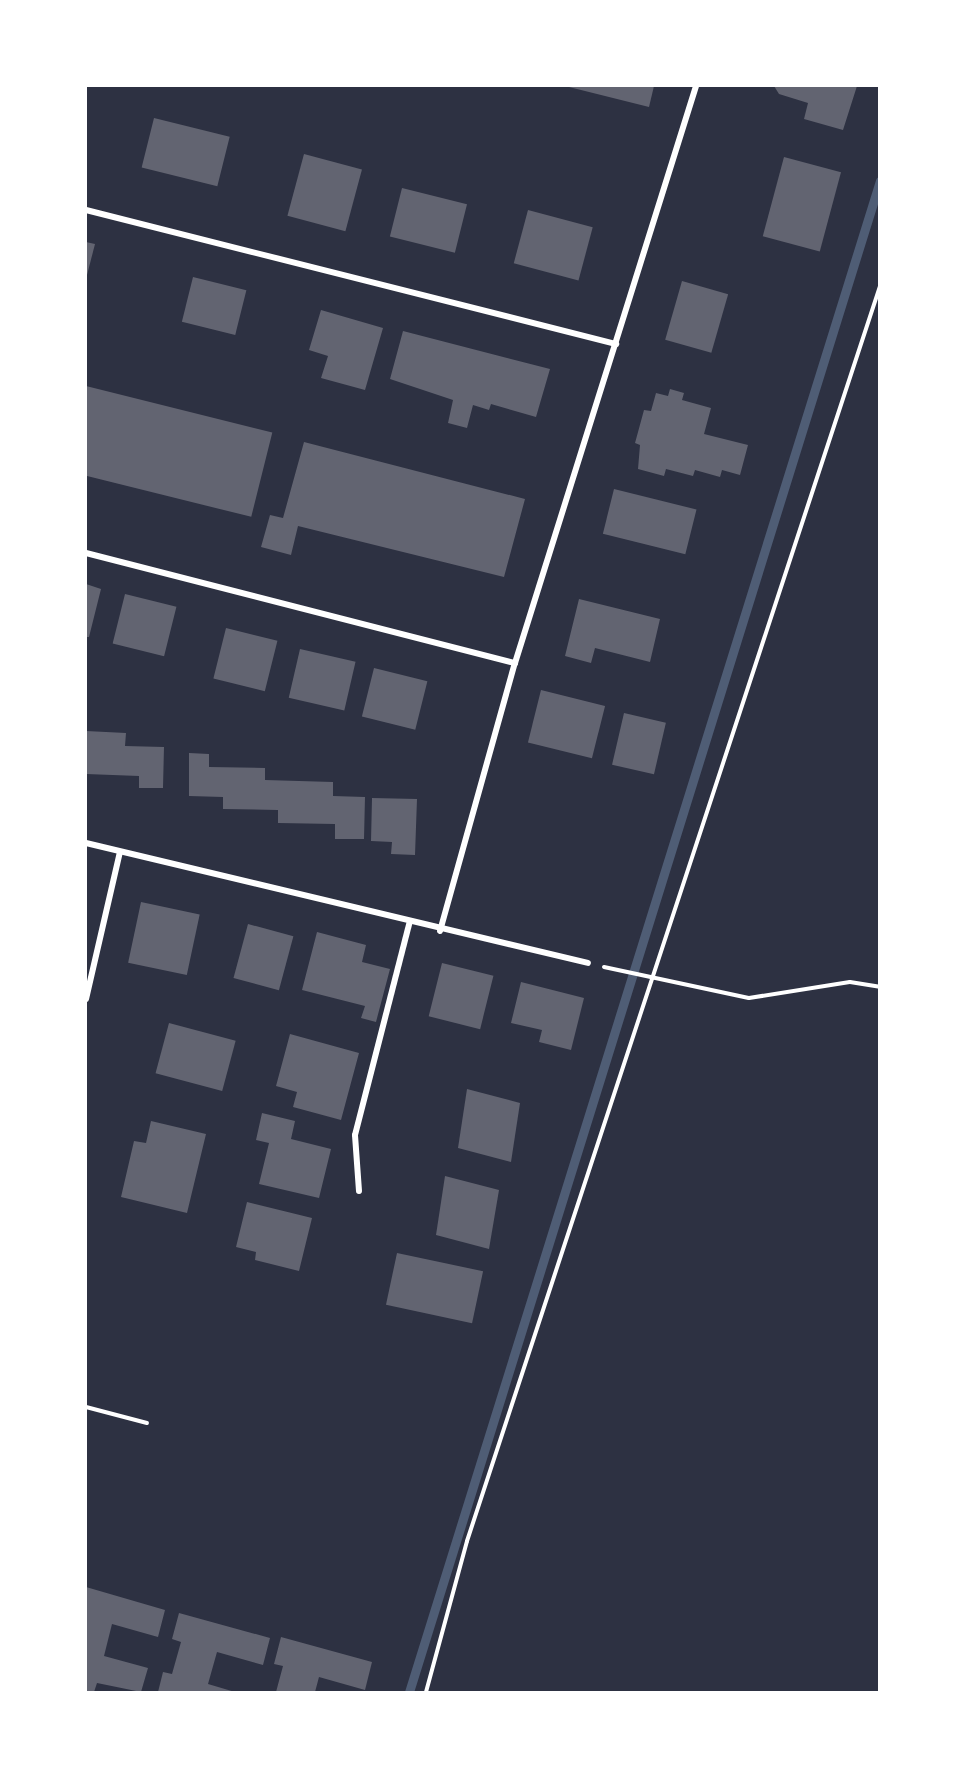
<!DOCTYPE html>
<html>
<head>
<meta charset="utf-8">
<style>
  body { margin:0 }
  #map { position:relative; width:965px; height:1778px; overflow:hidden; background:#2d3142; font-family:Quicksand,sans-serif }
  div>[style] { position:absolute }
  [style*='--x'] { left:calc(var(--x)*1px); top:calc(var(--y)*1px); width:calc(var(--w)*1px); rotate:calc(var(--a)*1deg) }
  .stream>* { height:9px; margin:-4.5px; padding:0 4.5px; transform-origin:4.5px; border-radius:4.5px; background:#4f5d75 }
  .building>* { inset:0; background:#626471; transform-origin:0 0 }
  .path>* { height:4px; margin:-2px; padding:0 2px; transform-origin:2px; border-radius:2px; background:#fff }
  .minor>* { height:6px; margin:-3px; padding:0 3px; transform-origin:3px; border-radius:3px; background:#fff }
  span { translate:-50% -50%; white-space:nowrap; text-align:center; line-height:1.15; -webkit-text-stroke:6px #fff; paint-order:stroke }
  .frame { position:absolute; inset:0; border:87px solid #fff; pointer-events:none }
</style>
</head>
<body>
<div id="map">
  <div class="stream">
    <i style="--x:409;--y:1692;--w:1583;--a:-72.69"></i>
  </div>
  <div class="building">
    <i style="clip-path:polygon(565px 86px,654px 86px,649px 107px)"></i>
    <i style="clip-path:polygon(774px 86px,857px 86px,843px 130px,804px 119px,808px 103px,779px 94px)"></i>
    <i style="left:154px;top:118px;width:78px;height:51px;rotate:14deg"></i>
    <i style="left:304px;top:154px;width:60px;height:64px;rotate:15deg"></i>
    <i style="left:784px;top:157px;width:59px;height:82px;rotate:15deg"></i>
    <i style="left:402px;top:188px;width:67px;height:50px;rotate:14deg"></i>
    <i style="left:528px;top:210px;width:67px;height:55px;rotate:15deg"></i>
    <i style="clip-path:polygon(86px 242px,95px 244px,86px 279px)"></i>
    <i style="left:193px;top:277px;width:55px;height:46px;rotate:14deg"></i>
    <i style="left:682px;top:281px;width:48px;height:61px;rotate:16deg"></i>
    <i style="clip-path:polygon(321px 310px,383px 328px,365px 390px,321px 378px,328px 356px,309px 350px)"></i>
    <i style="clip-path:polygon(403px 331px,550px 369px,536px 417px,491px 404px,489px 410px,473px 405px,467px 428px,448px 423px,453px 400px,390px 379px)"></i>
    <i style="left:86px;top:386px;width:192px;height:87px;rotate:14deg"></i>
    <i style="clip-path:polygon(670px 389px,684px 393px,682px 400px,711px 408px,704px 434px,748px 445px,740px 475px,722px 470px,720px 477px,695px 470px,693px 476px,666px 469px,664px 476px,638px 469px,640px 445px,635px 443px,644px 410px,651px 411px,656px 393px,668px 396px)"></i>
    <i style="clip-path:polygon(304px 442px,525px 499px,504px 577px,298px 526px,291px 555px,261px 547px,270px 515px,283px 518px)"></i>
    <i style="left:614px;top:489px;width:85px;height:46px;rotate:14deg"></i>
    <i style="clip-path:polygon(86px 584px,101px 589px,89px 637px,86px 637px)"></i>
    <i style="left:125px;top:594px;width:53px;height:51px;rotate:14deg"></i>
    <i style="clip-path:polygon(579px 599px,660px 619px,650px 662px,595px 648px,591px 663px,565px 656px)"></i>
    <i style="left:226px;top:628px;width:53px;height:52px;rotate:14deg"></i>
    <i style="left:300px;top:649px;width:57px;height:50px;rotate:13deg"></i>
    <i style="left:374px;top:668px;width:55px;height:50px;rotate:14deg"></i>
    <i style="left:541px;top:690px;width:66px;height:54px;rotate:14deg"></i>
    <i style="left:624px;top:713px;width:43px;height:53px;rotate:13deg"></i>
    <i style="clip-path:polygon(86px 731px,126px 733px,125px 746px,164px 747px,163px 788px,139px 788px,139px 776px,86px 774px)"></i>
    <i style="clip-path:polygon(189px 753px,209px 754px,209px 767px,265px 768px,265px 780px,333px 782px,333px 796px,365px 797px,364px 839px,335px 839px,335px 824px,278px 823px,278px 810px,223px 809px,223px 797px,189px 796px)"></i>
    <i style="clip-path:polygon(372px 798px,417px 799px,415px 855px,391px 854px,392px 842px,371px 841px)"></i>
    <i style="left:141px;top:902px;width:60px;height:62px;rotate:12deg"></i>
    <i style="left:248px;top:924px;width:47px;height:56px;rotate:15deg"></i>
    <i style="clip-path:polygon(317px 932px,366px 945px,362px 962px,390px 969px,376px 1022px,361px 1018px,365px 1006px,302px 990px)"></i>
    <i style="left:442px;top:963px;width:53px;height:55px;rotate:14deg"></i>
    <i style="clip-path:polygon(521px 982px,584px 998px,571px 1050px,539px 1042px,542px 1030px,511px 1023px)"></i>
    <i style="left:169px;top:1023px;width:69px;height:52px;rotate:15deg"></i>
    <i style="clip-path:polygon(290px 1034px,359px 1053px,341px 1120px,293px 1107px,297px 1092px,276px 1086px)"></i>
    <i style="clip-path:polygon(467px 1089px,520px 1103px,511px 1162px,458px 1148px)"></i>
    <i style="clip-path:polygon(262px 1113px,295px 1121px,291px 1139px,331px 1149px,319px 1198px,259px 1184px,269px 1143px,256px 1140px)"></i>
    <i style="clip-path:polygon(151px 1121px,206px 1134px,187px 1213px,121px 1197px,134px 1141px,146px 1143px)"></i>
    <i style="clip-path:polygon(445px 1176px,499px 1190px,489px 1249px,436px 1235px)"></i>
    <i style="clip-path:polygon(247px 1202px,312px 1218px,299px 1271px,255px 1260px,256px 1252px,236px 1247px)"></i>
    <i style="left:397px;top:1253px;width:88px;height:53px;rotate:12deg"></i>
    <i style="clip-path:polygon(86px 1587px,165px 1610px,158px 1637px,112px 1624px,104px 1656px,148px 1668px,141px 1692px,97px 1683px,94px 1692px,86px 1692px)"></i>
    <i style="clip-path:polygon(179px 1613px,270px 1638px,263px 1665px,217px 1652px,208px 1684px,235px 1692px,158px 1692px,163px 1672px,172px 1674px,181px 1642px,172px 1639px)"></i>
    <i style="clip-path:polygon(281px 1637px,372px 1662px,365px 1690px,319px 1677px,315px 1692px,276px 1692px,283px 1666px,274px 1664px)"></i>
  </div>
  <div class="path">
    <i style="--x:604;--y:967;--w:148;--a:12.1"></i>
    <i style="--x:749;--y:998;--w:102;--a:-9"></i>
    <i style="--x:850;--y:982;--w:30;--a:9"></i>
    <i style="--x:86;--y:1407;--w:63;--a:14.7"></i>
    <i style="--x:426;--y:1692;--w:156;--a:-74.8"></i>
    <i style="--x:467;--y:1541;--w:1321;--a:-71.78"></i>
  </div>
  <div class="minor">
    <i style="--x:86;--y:210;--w:547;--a:14.19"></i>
    <i style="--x:86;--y:553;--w:443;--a:14.4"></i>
    <i style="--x:86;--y:843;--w:516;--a:13.44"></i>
    <i style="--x:440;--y:931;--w:278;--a:-74.4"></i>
    <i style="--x:515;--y:663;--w:605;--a:-72.58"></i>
    <i style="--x:86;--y:999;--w:151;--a:-77"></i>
    <i style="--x:359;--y:1191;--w:56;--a:-94.1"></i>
    <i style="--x:355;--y:1135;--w:218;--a:-75.6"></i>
  </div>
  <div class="frame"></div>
</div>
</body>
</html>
